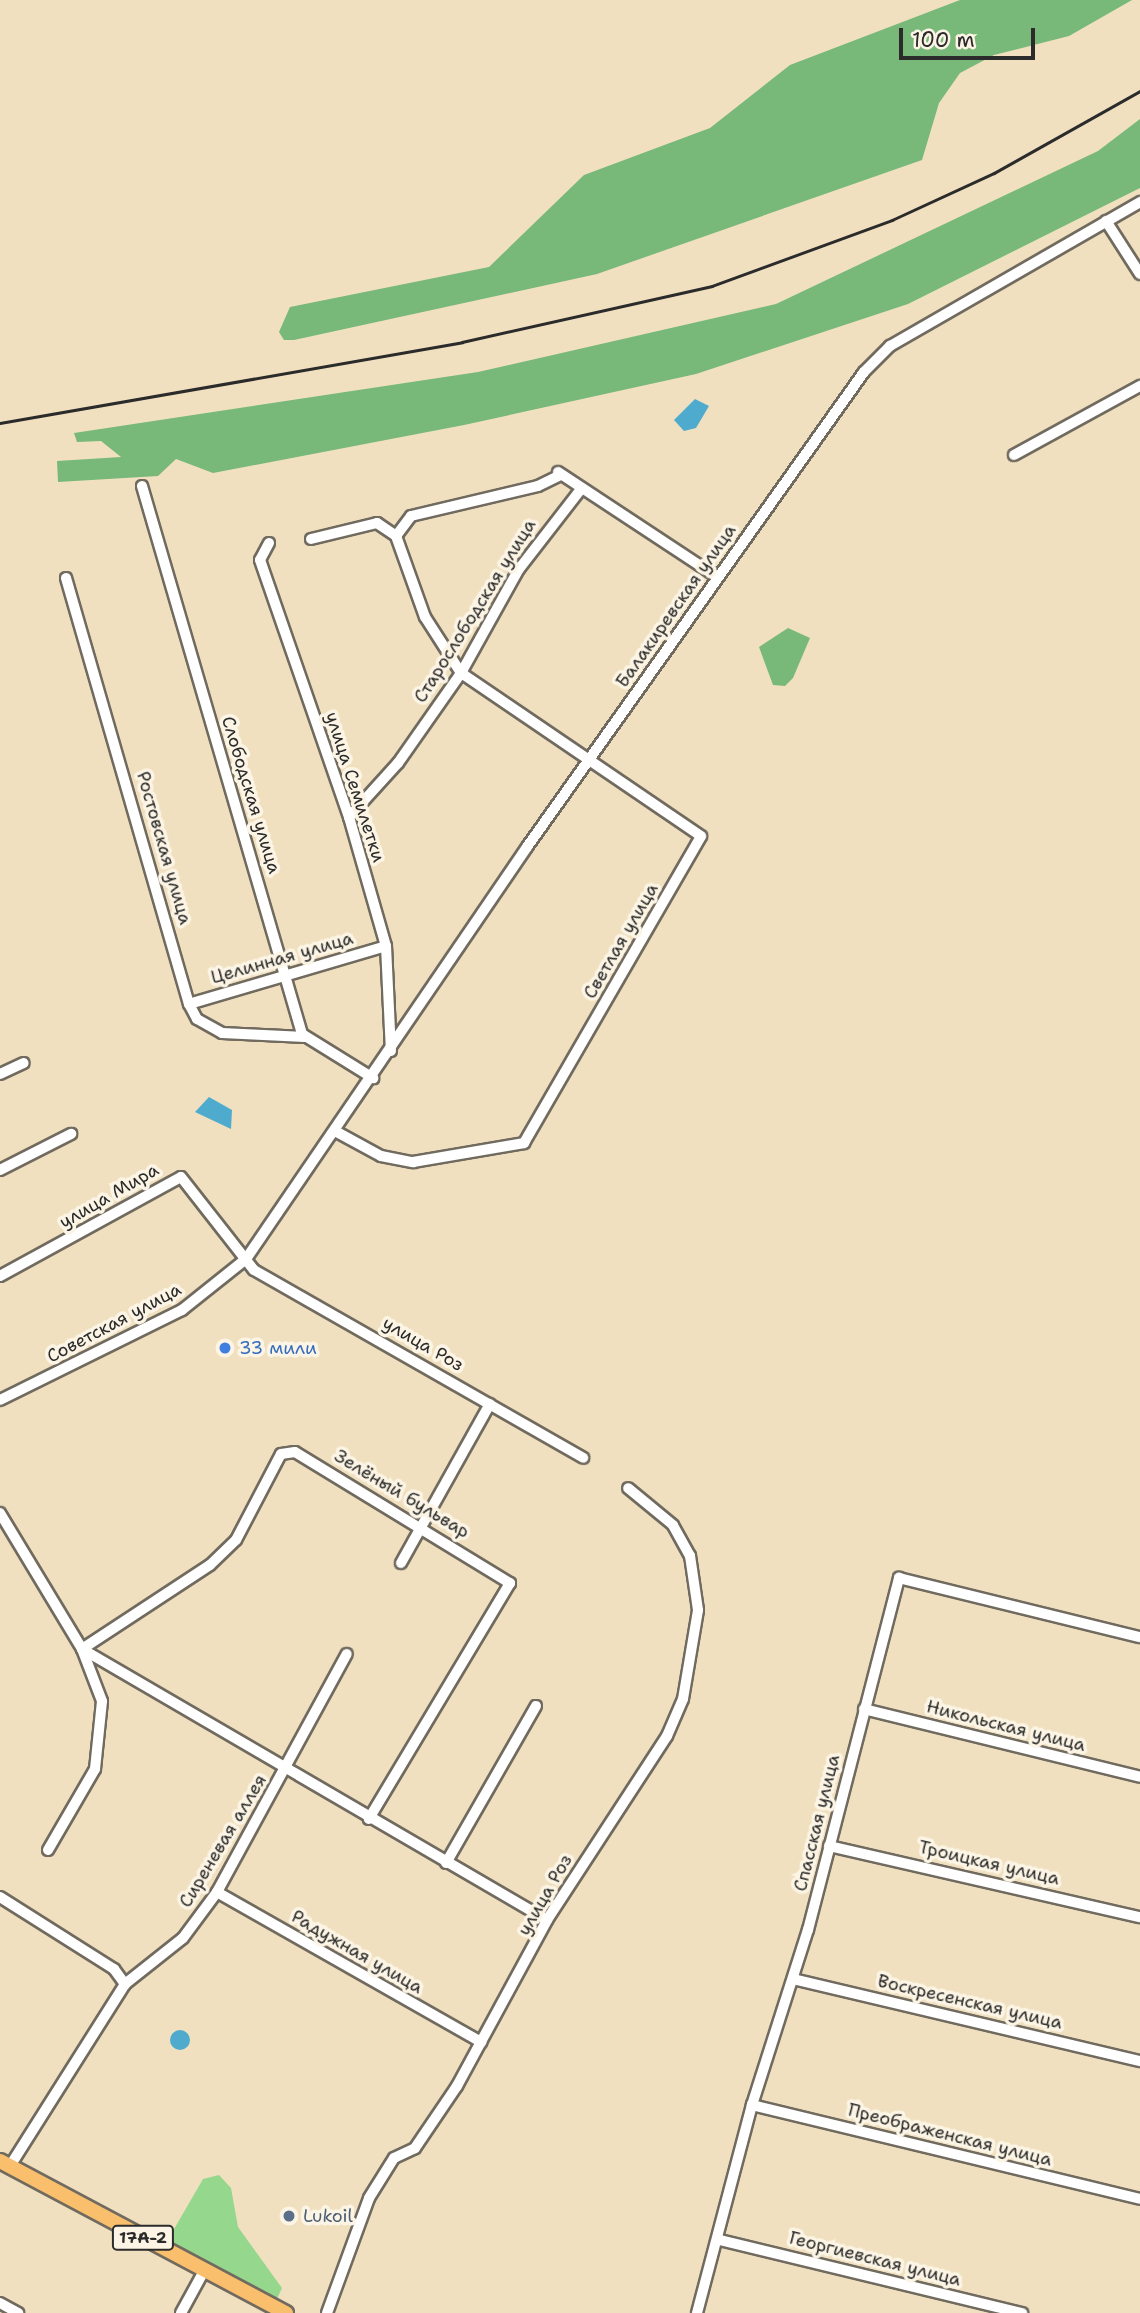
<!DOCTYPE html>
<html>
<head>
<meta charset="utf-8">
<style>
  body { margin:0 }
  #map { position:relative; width:1140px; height:2313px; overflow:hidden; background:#f0e0bf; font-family:"Shantell Sans",sans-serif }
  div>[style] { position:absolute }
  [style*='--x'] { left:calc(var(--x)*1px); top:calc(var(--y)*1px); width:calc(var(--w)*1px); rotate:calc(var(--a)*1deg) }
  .green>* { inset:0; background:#96d78e }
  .forest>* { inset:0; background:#78b879 }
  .water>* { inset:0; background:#4eabcd }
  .round { border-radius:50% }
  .roads { filter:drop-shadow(2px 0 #706a5f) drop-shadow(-2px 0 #706a5f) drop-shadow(0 2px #706a5f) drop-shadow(0 -2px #706a5f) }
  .minor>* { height:10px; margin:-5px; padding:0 5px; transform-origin:5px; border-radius:5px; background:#fff }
  .major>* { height:14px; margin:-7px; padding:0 7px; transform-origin:7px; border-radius:7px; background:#f9bf6d }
  .rail>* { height:2.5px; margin:-1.25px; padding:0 1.25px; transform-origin:1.25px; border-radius:1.25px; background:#2b2b2b }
  .dots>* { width:19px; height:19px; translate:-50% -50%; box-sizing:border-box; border:4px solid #fcf5e5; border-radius:50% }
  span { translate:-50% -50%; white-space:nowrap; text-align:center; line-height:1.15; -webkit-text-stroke:7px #fcf5e5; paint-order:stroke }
  .shield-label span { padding:2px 5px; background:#fcf5e5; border:2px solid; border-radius:5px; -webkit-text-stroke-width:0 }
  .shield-label { font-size:16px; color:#2b2b2b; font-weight:700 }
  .street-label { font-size:18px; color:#2b2b2b }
  .shop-label { font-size:18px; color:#366cbe }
  .left { translate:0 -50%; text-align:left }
  .service-label { font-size:18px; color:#4e5e75 }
  .scale { position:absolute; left:899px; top:28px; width:136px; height:32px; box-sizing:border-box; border:4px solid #2b2b2b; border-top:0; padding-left:9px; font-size:21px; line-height:24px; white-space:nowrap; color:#2b2b2b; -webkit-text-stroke:5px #fcf5e5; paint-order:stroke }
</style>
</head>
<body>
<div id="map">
  <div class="green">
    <i style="clip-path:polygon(219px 2175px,231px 2188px,238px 2227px,282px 2288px,276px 2301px,166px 2243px,203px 2179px)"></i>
  </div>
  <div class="forest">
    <i style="clip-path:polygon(960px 0,1132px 0,1069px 36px,994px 55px,960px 73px,939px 103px,922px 160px,597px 274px,294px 340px,284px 340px,279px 332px,290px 307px,489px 267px,584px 175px,710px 128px,790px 65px)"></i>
    <i style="clip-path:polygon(1140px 119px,1140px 188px,908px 304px,696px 374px,464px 425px,213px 473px,176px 459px,158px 476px,58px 482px,57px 461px,121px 457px,101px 441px,77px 442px,74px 433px,478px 372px,776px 304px,1098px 151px)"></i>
    <i style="clip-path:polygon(788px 628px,810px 638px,793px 678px,785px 686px,773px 685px,759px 647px)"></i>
  </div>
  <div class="water">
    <i style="clip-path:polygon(695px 399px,709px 406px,696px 428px,684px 431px,674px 420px)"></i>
    <i style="clip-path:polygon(209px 1097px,232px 1110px,231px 1129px,195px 1112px)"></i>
    <i class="round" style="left:170px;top:2030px;width:20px;height:20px"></i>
  </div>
  <div class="roads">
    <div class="minor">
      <i style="--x:1106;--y:221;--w:63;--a:57.3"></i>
      <i style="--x:1014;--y:455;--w:144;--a:-28.7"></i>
      <i style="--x:558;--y:472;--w:191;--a:33.4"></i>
      <i style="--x:142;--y:486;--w:571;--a:73.72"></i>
      <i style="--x:302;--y:1034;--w:84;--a:31.8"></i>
      <i style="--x:311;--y:539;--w:68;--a:-13.6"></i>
      <i style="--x:377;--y:523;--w:23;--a:34"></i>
      <i style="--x:396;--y:536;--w:25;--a:-53"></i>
      <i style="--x:411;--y:516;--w:130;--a:-13.3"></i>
      <i style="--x:538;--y:486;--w:25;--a:-26"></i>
      <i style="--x:269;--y:543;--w:19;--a:118"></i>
      <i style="--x:260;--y:560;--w:272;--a:70.9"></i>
      <i style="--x:349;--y:817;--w:134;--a:74"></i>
      <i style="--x:386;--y:946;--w:105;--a:87.3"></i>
      <i style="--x:66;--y:578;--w:443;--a:73.9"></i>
      <i style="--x:189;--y:1004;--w:17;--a:62"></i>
      <i style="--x:197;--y:1019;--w:29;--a:29"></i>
      <i style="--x:222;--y:1033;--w:83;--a:2.8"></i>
      <i style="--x:349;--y:817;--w:73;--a:-47.8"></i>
      <i style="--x:398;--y:763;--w:110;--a:-55"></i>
      <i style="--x:461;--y:673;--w:119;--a:-60.9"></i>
      <i style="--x:519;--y:569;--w:101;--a:-52.2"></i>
      <i style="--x:189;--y:1004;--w:205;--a:-16.4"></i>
      <i style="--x:0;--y:1074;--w:26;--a:-25"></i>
      <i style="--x:335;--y:1131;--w:52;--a:28.5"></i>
      <i style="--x:381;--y:1156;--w:33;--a:11"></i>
      <i style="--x:413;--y:1162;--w:113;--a:-9.7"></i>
      <i style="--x:524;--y:1143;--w:354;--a:-60"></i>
      <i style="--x:701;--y:836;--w:290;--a:-145.8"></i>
      <i style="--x:461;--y:673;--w:67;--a:-122.7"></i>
      <i style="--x:425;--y:617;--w:86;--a:-109.7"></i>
      <i style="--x:0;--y:1170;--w:80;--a:-26.9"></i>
      <i style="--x:0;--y:1276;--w:206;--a:-28.7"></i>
      <i style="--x:181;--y:1177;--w:118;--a:51.9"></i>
      <i style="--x:254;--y:1270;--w:379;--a:29.7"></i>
      <i style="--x:0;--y:1400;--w:203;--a:-26.3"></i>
      <i style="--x:182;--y:1310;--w:82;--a:-38.6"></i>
      <i style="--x:246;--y:1259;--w:499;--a:-55.7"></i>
      <i style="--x:527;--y:847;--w:582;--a:-54.65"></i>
      <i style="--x:864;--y:372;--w:37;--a:-45"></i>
      <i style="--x:890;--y:346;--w:289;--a:-29.9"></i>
      <i style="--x:0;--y:1513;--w:159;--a:58.9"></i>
      <i style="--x:82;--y:1649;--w:538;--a:30.23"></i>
      <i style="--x:401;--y:1563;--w:182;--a:-60.8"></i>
      <i style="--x:864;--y:1709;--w:284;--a:13.8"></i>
      <i style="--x:829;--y:1846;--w:319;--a:12.9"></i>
      <i style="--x:48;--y:1850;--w:94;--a:-59.9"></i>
      <i style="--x:95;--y:1769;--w:68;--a:-84.1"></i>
      <i style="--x:102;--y:1701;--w:56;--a:-111"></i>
      <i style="--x:82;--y:1649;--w:153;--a:-33.3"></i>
      <i style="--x:210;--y:1565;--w:36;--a:-44"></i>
      <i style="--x:236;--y:1540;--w:97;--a:-62.4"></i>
      <i style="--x:281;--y:1454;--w:14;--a:-8"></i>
      <i style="--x:295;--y:1452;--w:252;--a:31.4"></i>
      <i style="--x:510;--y:1583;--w:275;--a:120.9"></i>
      <i style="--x:446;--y:1863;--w:181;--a:-60.2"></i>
      <i style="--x:217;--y:1892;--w:304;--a:29.6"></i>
      <i style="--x:0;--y:1897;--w:135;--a:32.3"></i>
      <i style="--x:114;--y:1969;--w:19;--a:54"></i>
      <i style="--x:793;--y:1979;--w:357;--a:13.3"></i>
      <i style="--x:752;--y:2105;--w:399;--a:13.6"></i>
      <i style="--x:10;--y:2166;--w:215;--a:-57.7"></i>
      <i style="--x:125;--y:1984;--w:74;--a:-38.4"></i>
      <i style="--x:183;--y:1938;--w:57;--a:-53.5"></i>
      <i style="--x:217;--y:1892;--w:271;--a:-61.4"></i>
      <i style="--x:720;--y:2240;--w:311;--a:13.6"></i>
      <i style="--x:0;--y:2303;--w:21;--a:29"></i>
      <i style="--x:181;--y:2313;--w:48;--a:-61.3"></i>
      <i style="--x:327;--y:2313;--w:122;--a:-69.9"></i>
      <i style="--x:369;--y:2198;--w:47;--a:-58"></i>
      <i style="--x:394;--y:2158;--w:23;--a:-25"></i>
      <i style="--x:415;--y:2148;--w:75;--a:-55.9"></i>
      <i style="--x:457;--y:2086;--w:189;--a:-61.5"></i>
      <i style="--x:547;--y:1920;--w:220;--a:-56.9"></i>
      <i style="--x:667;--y:1736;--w:40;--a:-66.6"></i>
      <i style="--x:683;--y:1699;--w:90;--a:-80.4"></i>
      <i style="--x:698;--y:1610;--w:55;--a:-98.4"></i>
      <i style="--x:690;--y:1556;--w:35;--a:-119"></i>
      <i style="--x:673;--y:1525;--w:58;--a:-140.6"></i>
      <i style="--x:697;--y:2313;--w:215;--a:-75.2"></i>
      <i style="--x:752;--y:2105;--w:184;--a:-72.3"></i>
      <i style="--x:808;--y:1930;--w:364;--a:-75.5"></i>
      <i style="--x:899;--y:1578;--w:248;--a:13.8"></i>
    </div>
    <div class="major">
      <i style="--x:0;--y:2161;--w:324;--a:28"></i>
    </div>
  </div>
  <div class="rail">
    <i style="--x:0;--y:423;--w:469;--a:-9.9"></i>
    <i style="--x:462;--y:342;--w:256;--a:-12.6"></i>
    <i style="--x:712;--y:286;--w:192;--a:-20.1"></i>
    <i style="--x:892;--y:220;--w:112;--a:-24.7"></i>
    <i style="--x:994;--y:173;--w:167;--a:-29.3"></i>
  </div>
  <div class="dots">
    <i style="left:225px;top:1348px;background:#3f7fe0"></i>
    <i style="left:289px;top:2216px;background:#5c6f8a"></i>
  </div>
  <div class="shield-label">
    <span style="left:143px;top:2238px">17А-2</span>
  </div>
  <div class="street-label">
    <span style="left:676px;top:606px;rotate:-55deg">Балакиревская улица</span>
    <span style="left:475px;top:611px;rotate:-58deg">Старослободская улица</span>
    <span style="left:355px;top:787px;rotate:72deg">улица Семилетки</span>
    <span style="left:251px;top:795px;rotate:73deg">Слободская улица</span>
    <span style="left:164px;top:848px;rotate:74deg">Ростовская улица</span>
    <span style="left:621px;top:941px;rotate:-60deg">Светлая улица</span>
    <span style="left:282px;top:958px;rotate:-16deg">Целинная улица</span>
    <span style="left:109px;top:1196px;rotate:-30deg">улица Мира</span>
    <span style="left:114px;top:1323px;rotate:-28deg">Советская улица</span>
    <span style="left:423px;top:1344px;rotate:30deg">улица Роз</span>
    <span style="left:402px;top:1494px;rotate:31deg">Зелёный бульвар</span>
    <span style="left:1006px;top:1726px;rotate:14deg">Никольская улица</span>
    <span style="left:817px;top:1823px;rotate:-76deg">Спасская улица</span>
    <span style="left:223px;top:1841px;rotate:-59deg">Сиреневая аллея</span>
    <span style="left:989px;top:1863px;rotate:13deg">Троицкая улица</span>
    <span style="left:545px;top:1895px;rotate:-60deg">улица Роз</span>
    <span style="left:357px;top:1952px;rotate:30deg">Радужная улица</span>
    <span style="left:970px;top:2002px;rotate:13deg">Воскресенская улица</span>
    <span style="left:950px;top:2135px;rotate:14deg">Преображенская улица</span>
    <span style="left:875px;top:2259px;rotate:14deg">Георгиевская улица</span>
  </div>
  <div class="shop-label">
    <span class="left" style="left:239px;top:1348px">33 мили</span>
  </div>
  <div class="service-label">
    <span class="left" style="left:303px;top:2216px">Lukoil</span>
  </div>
  <div class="scale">100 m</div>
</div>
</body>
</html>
